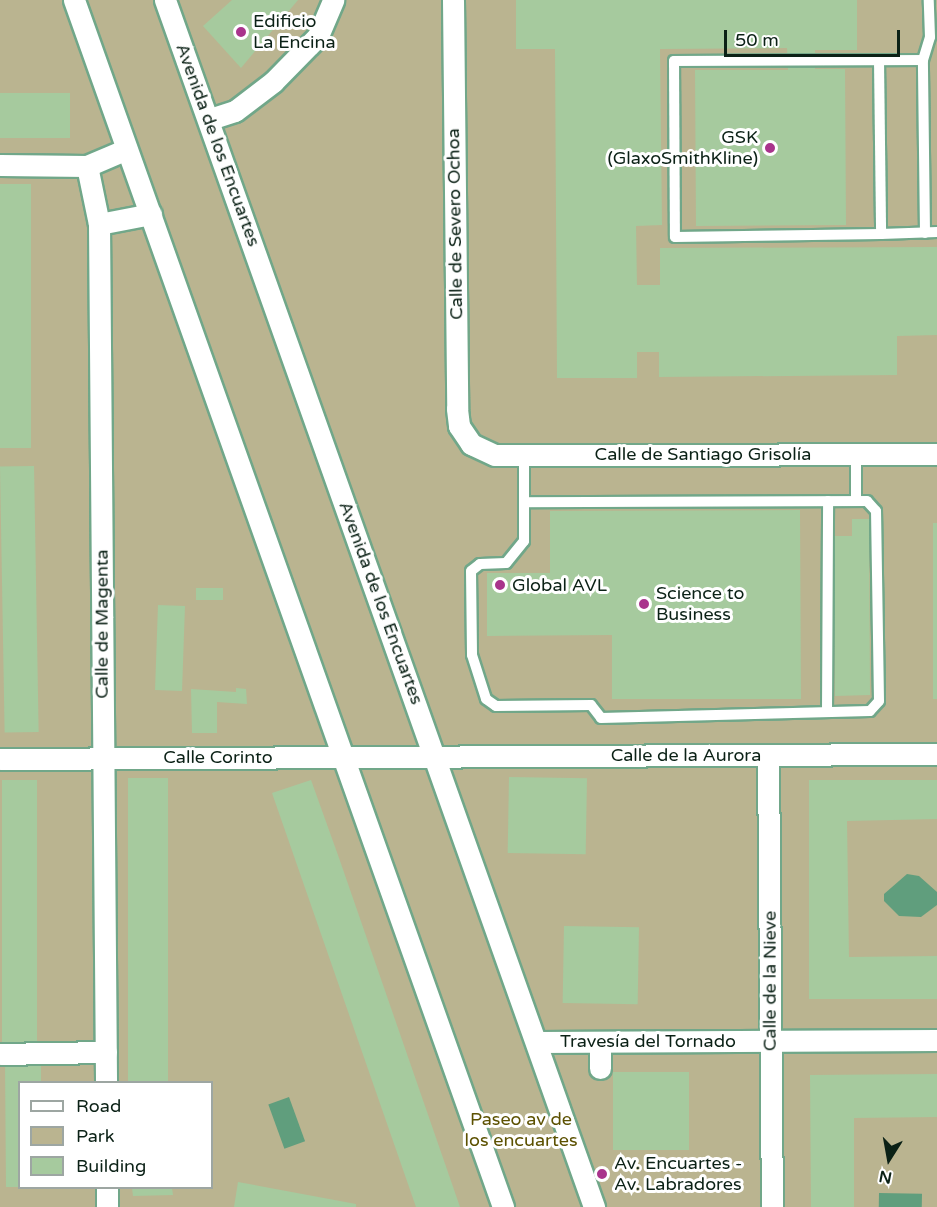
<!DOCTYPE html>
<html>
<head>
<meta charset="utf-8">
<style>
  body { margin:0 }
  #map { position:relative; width:937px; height:1207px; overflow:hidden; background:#b6eece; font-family:"Varela Round",sans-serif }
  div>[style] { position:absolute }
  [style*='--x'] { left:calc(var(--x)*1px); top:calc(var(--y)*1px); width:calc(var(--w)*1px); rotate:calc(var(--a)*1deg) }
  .green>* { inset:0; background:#bab490 }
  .water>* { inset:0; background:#609e7d; transform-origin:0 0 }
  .building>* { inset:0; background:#a6ca9e; transform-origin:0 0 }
  .roads { filter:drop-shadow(2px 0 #71a789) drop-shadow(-2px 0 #71a789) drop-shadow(0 2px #71a789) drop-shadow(0 -2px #71a789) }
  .lane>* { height:10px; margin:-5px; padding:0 5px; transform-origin:5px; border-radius:5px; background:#fff }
  .street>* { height:21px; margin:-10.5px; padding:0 10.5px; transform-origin:10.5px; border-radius:10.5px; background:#fff }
  .dots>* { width:16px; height:16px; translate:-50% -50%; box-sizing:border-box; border:3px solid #fff; border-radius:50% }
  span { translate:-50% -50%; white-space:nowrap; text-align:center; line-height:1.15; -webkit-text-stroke:6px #fff; paint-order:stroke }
  .poi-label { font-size:18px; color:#0b2116 }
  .left { translate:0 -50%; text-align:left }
  .right { translate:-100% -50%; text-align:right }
  .street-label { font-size:18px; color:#0b2116 }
  .park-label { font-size:18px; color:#5c5101 }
  .legend { position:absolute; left:18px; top:1081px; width:195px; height:108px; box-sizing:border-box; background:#fff; border:2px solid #9da6a2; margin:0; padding:8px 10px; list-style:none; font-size:18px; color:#0b2116 }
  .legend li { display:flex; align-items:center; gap:12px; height:30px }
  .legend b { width:30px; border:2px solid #9da6a2 }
  .north { position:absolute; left:859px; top:1129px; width:60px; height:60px; -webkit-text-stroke:4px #fff; paint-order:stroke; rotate:191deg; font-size:16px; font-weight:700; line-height:24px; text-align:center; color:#0b2116 }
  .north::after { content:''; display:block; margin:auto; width:21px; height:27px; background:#0b2116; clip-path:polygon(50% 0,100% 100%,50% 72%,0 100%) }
  .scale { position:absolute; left:724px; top:30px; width:176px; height:27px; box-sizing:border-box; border:3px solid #0b2116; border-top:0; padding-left:8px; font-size:18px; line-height:21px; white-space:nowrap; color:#0b2116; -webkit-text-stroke:4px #fff; paint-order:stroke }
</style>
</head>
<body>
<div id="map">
  <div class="green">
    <i style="clip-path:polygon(evenodd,0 0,937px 0,937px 1207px,0 1207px,0 0,20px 1082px,212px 1082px,212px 1188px,20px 1188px,20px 1082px)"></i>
  </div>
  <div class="water">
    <i style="clip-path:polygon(907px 874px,919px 876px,937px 892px,937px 905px,921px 917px,899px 916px,884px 901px,884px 894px)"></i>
    <i style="left:289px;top:1097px;width:47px;height:22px;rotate:70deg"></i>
    <i style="left:879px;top:1193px;width:43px;height:14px;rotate:1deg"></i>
  </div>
  <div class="building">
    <i style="clip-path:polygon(232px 0,298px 0,241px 68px,203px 26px)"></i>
    <i style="clip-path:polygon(516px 0,857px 0,857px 50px,815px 50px,815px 69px,845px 69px,846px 225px,696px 226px,695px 70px,788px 70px,787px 48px,660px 49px,662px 225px,636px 226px,637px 285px,660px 285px,660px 248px,937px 247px,937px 335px,897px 336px,897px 375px,659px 377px,659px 352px,637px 352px,637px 378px,557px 378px,555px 49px,516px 49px)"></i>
    <i style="left:0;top:93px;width:70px;height:45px"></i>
    <i style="left:0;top:184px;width:31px;height:264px"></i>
    <i style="left:34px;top:466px;width:266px;height:34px;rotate:89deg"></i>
    <i style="clip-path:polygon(800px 510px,801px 699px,612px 699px,612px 635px,487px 636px,487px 573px,550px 573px,550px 511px)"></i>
    <i style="clip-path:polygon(852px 519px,869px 519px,870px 695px,835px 696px,834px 536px,852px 536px)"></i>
    <i style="left:933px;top:523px;width:4px;height:176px"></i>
    <i style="left:196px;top:588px;width:27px;height:12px"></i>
    <i style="left:158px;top:605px;width:27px;height:85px;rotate:2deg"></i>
    <i style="clip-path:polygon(236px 688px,246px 689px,247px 704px,217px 702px,217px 733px,192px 733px,191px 689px,236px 692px)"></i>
    <i style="left:509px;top:777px;width:78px;height:76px;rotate:1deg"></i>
    <i style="left:128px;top:778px;width:40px;height:304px"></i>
    <i style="left:2px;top:780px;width:35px;height:263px"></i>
    <i style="clip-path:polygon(311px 780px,339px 858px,460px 1207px,416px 1207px,272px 793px)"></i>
    <i style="clip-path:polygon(809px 780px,937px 780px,937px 819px,847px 821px,849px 957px,937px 956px,937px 999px,809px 999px)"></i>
    <i style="left:564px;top:926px;width:75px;height:77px;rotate:1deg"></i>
    <i style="clip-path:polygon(41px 1062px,41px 1082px,20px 1082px,20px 1187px,6px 1187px,5px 1063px)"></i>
    <i style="left:613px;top:1072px;width:76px;height:78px"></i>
    <i style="clip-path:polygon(937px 1074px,937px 1117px,854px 1118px,854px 1207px,811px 1207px,810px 1075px)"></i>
    <i style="clip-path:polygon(238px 1182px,356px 1204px,356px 1207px,234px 1207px)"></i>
    <i style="clip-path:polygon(132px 1188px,172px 1188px,173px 1195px,133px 1196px)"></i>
  </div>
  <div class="roads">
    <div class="lane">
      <i style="--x:879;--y:60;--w:174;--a:89.3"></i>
      <i style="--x:923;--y:60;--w:24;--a:-73"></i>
      <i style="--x:930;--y:37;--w:37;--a:-92"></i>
      <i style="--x:925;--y:233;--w:173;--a:-90.7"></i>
      <i style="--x:923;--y:60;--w:249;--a:179.8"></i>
      <i style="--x:674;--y:61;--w:176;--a:89.7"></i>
      <i style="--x:675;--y:237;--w:206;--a:-0.8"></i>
      <i style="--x:881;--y:234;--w:56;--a:-2"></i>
      <i style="--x:524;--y:455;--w:86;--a:90"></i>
      <i style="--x:524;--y:541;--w:28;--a:129"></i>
      <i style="--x:506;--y:563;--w:26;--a:178"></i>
      <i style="--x:480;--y:564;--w:11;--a:142"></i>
      <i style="--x:471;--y:571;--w:84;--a:89.3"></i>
      <i style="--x:472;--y:655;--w:46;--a:72.3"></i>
      <i style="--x:486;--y:699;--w:12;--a:35"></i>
      <i style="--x:496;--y:706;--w:95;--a:-0.6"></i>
      <i style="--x:591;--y:705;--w:16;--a:52"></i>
      <i style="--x:601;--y:718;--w:269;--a:-1.5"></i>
      <i style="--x:870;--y:711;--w:13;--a:-48"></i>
      <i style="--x:879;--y:701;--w:190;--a:-90.9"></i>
      <i style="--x:876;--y:511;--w:13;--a:-132"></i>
      <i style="--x:867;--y:501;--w:343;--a:179.8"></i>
      <i style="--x:856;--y:501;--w:47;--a:-90"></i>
      <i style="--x:827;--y:712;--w:211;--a:-89.7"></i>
    </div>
    <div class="street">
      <i style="--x:74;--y:0;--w:1281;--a:70.43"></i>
      <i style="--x:165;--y:0;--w:1281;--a:70.43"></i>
      <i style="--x:453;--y:0;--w:409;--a:89.4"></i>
      <i style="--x:457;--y:409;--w:17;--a:83"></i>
      <i style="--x:459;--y:426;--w:22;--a:56"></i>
      <i style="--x:471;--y:444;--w:26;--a:25"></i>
      <i style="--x:495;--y:455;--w:442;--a:-0.1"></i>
      <i style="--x:210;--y:119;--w:26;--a:-18"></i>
      <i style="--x:235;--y:111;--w:48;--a:-37.3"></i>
      <i style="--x:273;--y:82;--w:64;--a:-45.6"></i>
      <i style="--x:318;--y:36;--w:39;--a:-67"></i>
      <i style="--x:0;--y:165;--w:87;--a:0.7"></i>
      <i style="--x:87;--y:166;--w:43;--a:-23"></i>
      <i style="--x:87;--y:166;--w:59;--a:78.3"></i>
      <i style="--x:99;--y:224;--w:858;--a:89.53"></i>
      <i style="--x:99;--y:224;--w:53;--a:-10.9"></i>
      <i style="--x:768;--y:755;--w:452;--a:89.5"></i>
      <i style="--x:0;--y:759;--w:937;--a:-0.31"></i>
      <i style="--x:538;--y:1042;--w:399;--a:-0.3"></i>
      <i style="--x:600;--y:1042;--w:26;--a:90"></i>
      <i style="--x:0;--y:1054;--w:106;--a:-1.1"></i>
      <i style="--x:107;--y:1188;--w:19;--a:90"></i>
    </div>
  </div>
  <div class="dots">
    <i style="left:241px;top:32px;background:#a9348c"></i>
    <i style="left:770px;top:148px;background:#a9348c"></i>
    <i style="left:500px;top:585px;background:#a9348c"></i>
    <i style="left:644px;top:604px;background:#a9348c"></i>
    <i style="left:602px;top:1174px;background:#a9348c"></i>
  </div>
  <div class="poi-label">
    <span class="left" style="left:253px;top:32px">Edificio<br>La Encina</span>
    <span class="right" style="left:758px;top:148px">GSK<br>(GlaxoSmithKline)</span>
    <span class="left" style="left:512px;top:585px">Global AVL</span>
    <span class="left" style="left:656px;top:604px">Science to<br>Business</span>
    <span class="left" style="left:614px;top:1174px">Av. Encuartes -<br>Av. Labradores</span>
  </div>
  <div class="street-label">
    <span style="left:218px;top:145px;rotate:70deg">Avenida de los Encuartes</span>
    <span style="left:455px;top:224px;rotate:-91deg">Calle de Severo Ochoa</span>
    <span style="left:703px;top:454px">Calle de Santiago Grisolía</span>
    <span style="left:381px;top:603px;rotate:70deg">Avenida de los Encuartes</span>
    <span style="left:102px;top:624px;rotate:-90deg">Calle de Magenta</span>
    <span style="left:686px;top:755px">Calle de la Aurora</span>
    <span style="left:218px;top:757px">Calle Corinto</span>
    <span style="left:770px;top:981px;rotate:-90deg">Calle de la Nieve</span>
    <span style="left:648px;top:1041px">Travesía del Tornado</span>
  </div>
  <div class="park-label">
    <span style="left:521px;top:1130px">Paseo av de<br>los encuartes</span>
  </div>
  <ul class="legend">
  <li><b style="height:8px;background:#fff"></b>Road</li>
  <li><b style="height:16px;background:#bab490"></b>Park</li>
  <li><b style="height:16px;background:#a6ca9e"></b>Building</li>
  </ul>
  <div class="north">N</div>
  <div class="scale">50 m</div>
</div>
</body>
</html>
